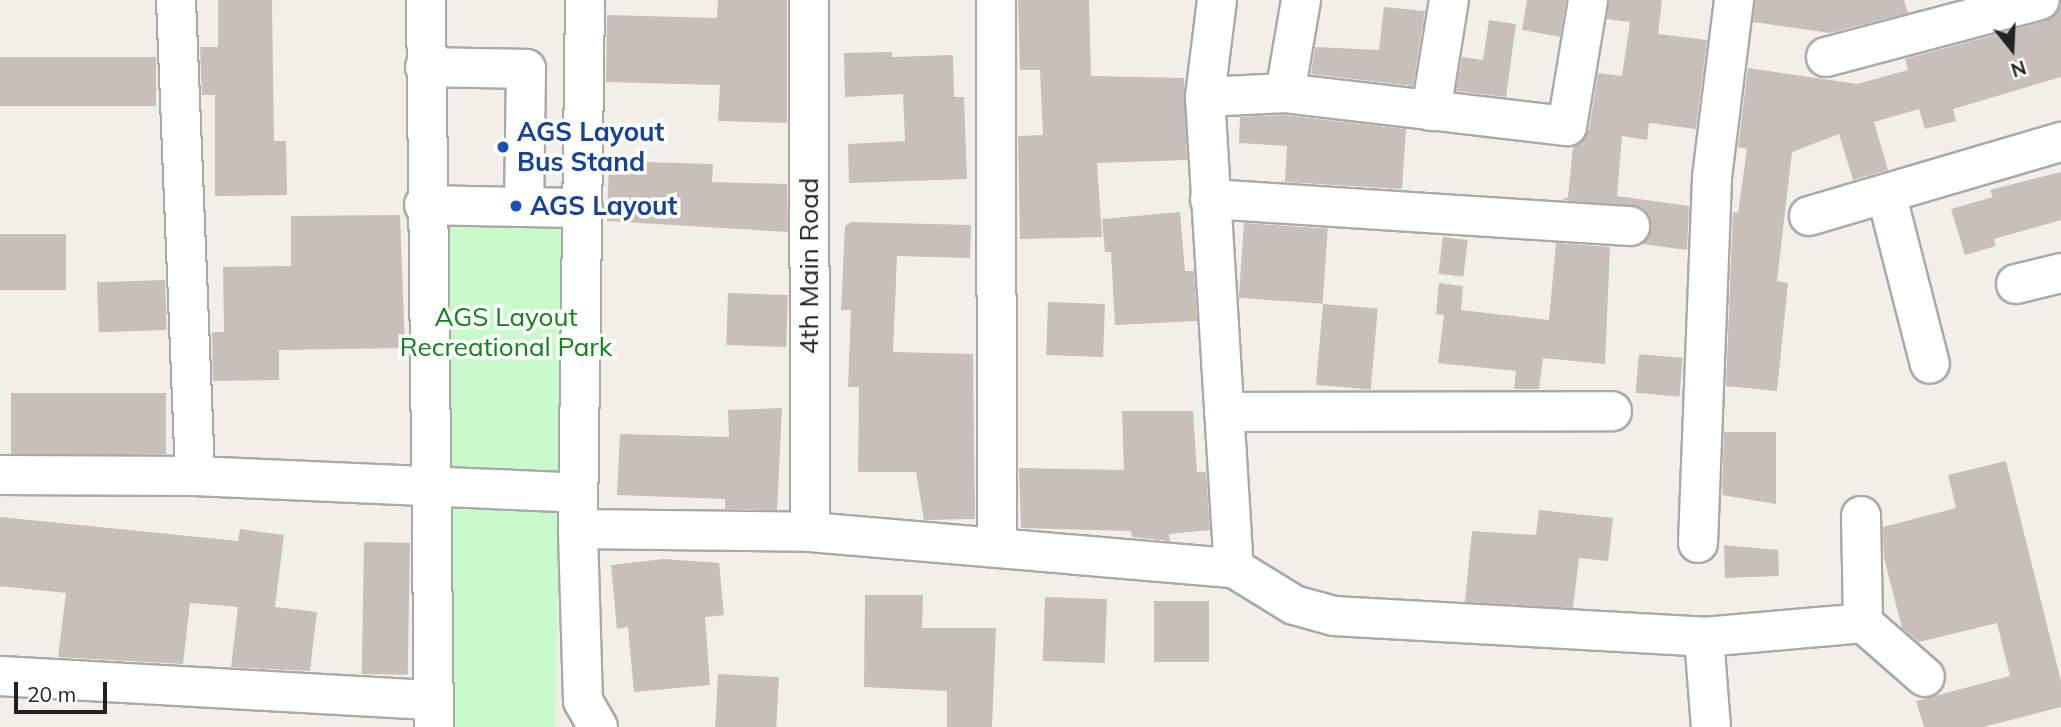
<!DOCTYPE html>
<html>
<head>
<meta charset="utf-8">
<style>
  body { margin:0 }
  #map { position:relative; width:2061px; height:727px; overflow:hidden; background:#f2efe9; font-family:Mulish,sans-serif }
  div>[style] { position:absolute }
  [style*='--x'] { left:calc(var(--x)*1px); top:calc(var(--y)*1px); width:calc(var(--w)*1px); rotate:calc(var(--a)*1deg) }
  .park>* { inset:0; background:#c8facc; transform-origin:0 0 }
  .building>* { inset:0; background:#c7bfb8; transform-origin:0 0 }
  .roads { filter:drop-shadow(2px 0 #a9a9a9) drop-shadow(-2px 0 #a9a9a9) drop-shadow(0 2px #a9a9a9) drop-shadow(0 -2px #a9a9a9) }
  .minor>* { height:38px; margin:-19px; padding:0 19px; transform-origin:19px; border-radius:19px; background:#fff }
  .dots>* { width:19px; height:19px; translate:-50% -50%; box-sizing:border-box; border:4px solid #fff; border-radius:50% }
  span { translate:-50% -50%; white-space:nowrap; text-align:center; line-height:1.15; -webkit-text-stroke:7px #fff; paint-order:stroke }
  .transit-label { font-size:26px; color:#164399; font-weight:700 }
  .left { translate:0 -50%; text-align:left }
  .street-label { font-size:26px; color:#222 }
  .park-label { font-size:26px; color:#0c8416 }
  .north { position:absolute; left:1977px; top:14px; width:70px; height:70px; -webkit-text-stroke:5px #fff; paint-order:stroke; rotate:162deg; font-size:19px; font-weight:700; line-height:28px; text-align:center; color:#222 }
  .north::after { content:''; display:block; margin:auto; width:24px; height:32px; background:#222; clip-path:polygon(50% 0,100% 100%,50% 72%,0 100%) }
  .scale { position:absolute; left:14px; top:682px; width:93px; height:32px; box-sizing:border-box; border:4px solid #222; border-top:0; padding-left:9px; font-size:21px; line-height:24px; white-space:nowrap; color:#222; -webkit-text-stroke:5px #fff; paint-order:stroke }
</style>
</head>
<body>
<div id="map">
  <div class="park">
    <i style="left:446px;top:227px;width:118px;height:500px;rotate:1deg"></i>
  </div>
  <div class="building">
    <i style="clip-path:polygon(218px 0,272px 0,274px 141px,286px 141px,287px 195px,215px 196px,215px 95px,202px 95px,200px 47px,218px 47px)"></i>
    <i style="clip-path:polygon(718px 0,787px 0,787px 123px,718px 121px,720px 85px,606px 82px,607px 15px,717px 18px)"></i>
    <i style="clip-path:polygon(1018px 0,1089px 0,1091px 76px,1184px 78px,1187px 160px,1097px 163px,1102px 237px,1020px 239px,1018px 136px,1043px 135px,1040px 70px,1020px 70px)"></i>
    <i style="clip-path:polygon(1527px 0,1566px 0,1560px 37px,1522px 30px)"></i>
    <i style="clip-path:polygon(1609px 0,1662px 0,1658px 34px,1707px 40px,1696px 129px,1649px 123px,1647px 140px,1622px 136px,1617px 196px,1689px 206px,1687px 250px,1642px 244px,1652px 227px,1642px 207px,1561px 200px,1568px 197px,1573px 147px,1589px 130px,1598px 73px,1622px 76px,1630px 22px,1607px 19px)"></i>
    <i style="clip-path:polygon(1755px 0,1904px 0,1908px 13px,1830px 33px,1753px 22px)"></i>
    <i style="clip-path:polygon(2061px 6px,2061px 77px,1953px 109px,1956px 121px,1925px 129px,1919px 109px,1874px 122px,1888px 170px,1853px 180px,1839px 134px,1792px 152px,1777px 281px,1788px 283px,1777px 391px,1726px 386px,1733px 212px,1738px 213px,1747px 149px,1738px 147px,1748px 68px,1857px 84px,1908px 70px,1905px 59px,2046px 21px)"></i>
    <i style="clip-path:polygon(1384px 7px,1425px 11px,1413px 86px,1311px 74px,1315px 47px,1379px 50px)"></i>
    <i style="clip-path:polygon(1489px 20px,1516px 24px,1506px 97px,1456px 91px,1462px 57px,1483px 60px)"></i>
    <i style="clip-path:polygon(892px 52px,892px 57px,953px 55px,954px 97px,964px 97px,967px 179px,849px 183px,848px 144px,905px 141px,903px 94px,845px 97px,844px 53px)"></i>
    <i style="left:156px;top:57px;width:49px;height:156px;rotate:90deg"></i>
    <i style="clip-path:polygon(1284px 115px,1406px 129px,1402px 189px,1285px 182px,1287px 146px,1239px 143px,1240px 117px)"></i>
    <i style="clip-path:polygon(609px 161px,713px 164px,712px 182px,787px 184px,788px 232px,607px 221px)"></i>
    <i style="clip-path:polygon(2061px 172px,2061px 220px,1994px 239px,1996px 246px,1965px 255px,1951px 209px,1993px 197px,1990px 190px)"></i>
    <i style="clip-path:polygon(1180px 212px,1185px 271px,1194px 271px,1197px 321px,1115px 325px,1111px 252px,1105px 252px,1102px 219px)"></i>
    <i style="clip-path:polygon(400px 215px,405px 348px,279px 350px,279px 380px,213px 381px,212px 332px,224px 332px,223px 267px,291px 266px,291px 216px)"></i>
    <i style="clip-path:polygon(851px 222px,971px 225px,970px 258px,897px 256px,893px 352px,973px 354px,975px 519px,924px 520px,916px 472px,858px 472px,859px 387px,848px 387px,851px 310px,841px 310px,845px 226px)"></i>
    <i style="left:1244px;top:223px;width:84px;height:75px;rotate:4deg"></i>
    <i style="left:66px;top:234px;width:56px;height:66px;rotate:90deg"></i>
    <i style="left:1443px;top:237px;width:25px;height:37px;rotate:7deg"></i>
    <i style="clip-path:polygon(1556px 243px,1610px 247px,1605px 364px,1543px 358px,1539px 389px,1514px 389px,1516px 371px,1438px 363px,1444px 315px,1436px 314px,1439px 283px,1463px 286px,1461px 310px,1549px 320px)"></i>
    <i style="left:165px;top:280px;width:50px;height:68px;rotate:88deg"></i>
    <i style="left:728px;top:293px;width:60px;height:52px;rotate:2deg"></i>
    <i style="left:1048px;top:302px;width:57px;height:53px;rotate:2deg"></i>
    <i style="left:1323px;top:304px;width:55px;height:81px;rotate:5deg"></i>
    <i style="left:1639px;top:354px;width:44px;height:39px;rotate:5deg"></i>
    <i style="left:166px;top:393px;width:61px;height:155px;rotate:90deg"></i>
    <i style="clip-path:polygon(782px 408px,777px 510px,725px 509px,725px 499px,617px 495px,620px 434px,729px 437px,728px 410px)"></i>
    <i style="clip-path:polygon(1122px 411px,1193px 411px,1197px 472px,1206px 472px,1210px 530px,1169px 534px,1170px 541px,1132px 537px,1131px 531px,1021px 528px,1019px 468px,1124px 470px)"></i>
    <i style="clip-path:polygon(1724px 432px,1776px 432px,1776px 504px,1722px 495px)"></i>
    <i style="clip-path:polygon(2006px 461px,2061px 681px,2061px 707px,1983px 727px,1924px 727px,1916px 701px,2010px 676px,1997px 623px,1919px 642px,1902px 628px,1884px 558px,1883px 527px,1956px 508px,1948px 475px)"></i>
    <i style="clip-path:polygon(1539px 510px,1613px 518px,1608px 561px,1579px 558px,1573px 608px,1465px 602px,1472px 531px,1536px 535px)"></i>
    <i style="clip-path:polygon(0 517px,238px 541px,240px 529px,284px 535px,275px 607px,317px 612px,310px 671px,231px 667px,238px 607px,190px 603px,183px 664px,58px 657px,66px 593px,0 586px)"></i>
    <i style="left:364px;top:542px;width:46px;height:132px;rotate:1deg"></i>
    <i style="clip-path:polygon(1724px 545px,1778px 550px,1779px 576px,1725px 578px)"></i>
    <i style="clip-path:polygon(664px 559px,719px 563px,724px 615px,705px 617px,710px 685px,634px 692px,628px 627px,617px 629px,611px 565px)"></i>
    <i style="clip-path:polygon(865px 595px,923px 595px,922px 628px,996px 628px,992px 727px,947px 727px,947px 691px,864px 687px)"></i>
    <i style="left:1045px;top:597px;width:62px;height:64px;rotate:2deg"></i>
    <i style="left:1154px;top:601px;width:55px;height:61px"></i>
    <i style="left:718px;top:674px;width:61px;height:53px;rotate:3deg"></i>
  </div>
  <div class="roads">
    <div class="minor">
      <i style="--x:176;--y:0;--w:476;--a:87.7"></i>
      <i style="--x:426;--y:0;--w:727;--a:89.37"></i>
      <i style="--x:809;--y:0;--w:532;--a:89.89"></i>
      <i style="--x:996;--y:0;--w:546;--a:89.9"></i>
      <i style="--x:1217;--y:0;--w:98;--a:97.1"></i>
      <i style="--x:1205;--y:97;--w:472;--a:86.5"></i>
      <i style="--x:1826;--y:57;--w:221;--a:-14.9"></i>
      <i style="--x:425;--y:67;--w:101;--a:1.1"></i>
      <i style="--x:526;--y:69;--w:138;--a:90.8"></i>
      <i style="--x:1285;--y:93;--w:94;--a:-80.2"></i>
      <i style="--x:1205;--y:97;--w:80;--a:-2.9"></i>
      <i style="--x:1285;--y:93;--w:284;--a:6.7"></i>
      <i style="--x:1567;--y:126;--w:128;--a:-80.5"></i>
      <i style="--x:1431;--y:111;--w:112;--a:-80.8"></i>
      <i style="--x:1887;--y:197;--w:172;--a:75.6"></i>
      <i style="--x:1210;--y:199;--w:421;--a:3.7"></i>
      <i style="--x:424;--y:205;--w:159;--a:1.1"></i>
      <i style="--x:1809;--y:216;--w:263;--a:-16.4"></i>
      <i style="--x:2016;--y:284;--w:46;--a:-13.7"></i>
      <i style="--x:1224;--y:412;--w:388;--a:-0.1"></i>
      <i style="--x:0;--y:475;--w:195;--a:0.3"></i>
      <i style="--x:195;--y:476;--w:383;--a:2.5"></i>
      <i style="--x:1861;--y:516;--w:107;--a:88.9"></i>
      <i style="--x:578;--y:520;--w:520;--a:-89.23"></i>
      <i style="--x:1698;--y:543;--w:366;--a:-87.8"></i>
      <i style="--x:1712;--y:177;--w:178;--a:-82.9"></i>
      <i style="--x:1704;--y:637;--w:90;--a:85.6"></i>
      <i style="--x:0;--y:676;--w:433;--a:3.2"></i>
      <i style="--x:598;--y:727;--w:30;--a:-120"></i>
      <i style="--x:583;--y:701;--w:172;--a:-91.7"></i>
      <i style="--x:578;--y:529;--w:232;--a:0.7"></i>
      <i style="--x:810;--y:532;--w:426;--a:4.9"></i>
      <i style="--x:1234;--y:568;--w:70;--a:31.7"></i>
      <i style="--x:1294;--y:605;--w:41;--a:15.4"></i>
      <i style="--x:1334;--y:616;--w:371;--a:3.2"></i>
      <i style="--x:1704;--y:637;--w:160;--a:-5"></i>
      <i style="--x:1863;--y:623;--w:82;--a:41.1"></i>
    </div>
  </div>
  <div class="dots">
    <i style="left:503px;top:147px;background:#1a4fb4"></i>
    <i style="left:516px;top:206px;background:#1a4fb4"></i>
  </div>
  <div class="transit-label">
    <span class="left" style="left:517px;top:147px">AGS Layout<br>Bus Stand</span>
    <span class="left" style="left:530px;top:206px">AGS Layout</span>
  </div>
  <div class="street-label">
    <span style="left:809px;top:266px;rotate:-90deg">4th Main Road</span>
  </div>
  <div class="park-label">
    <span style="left:506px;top:332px">AGS Layout<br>Recreational Park</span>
  </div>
  <div class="north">N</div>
  <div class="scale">20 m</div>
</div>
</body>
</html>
